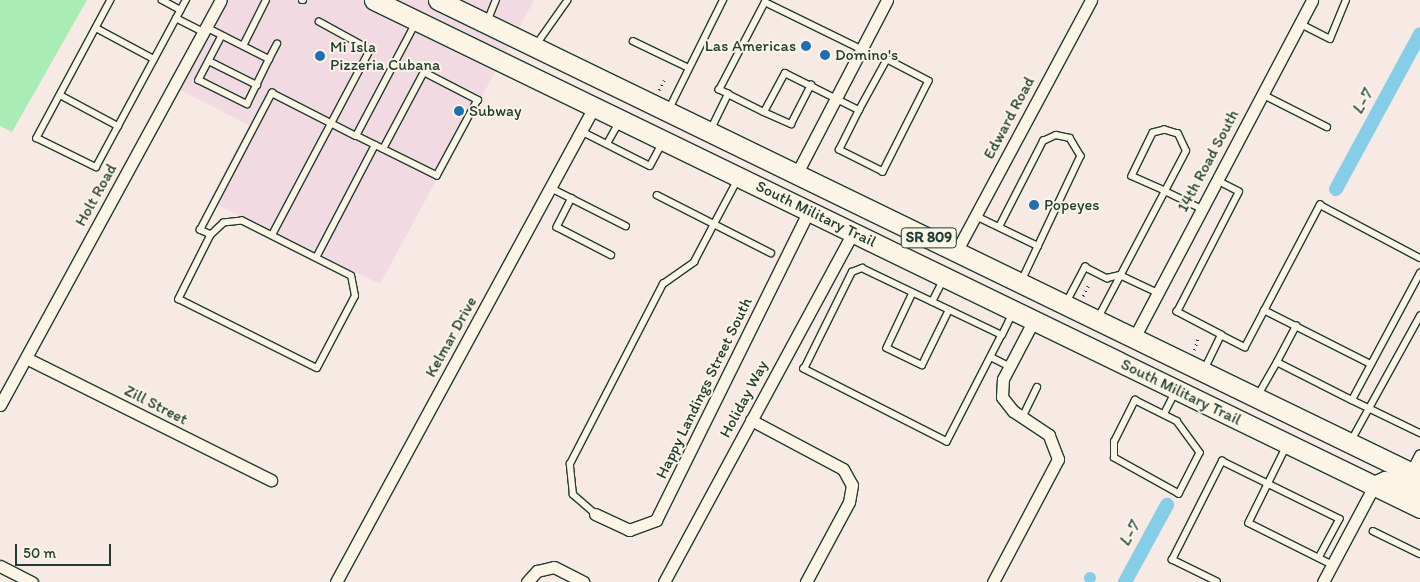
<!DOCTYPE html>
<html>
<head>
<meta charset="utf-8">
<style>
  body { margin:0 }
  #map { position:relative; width:1420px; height:582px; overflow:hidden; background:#f7e9e3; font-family:Itim,sans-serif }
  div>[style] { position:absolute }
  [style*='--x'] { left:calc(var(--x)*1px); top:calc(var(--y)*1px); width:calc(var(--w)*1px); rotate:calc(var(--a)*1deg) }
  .built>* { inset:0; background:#f1dae1 }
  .green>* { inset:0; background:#a9ecb6 }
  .water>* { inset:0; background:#86cde8 }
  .round { border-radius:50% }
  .canal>* { height:14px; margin:-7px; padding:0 7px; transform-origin:7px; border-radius:7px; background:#86cde8 }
  .path>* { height:2.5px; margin-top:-1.25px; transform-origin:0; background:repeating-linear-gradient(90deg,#1f3d34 0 1px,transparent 0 5px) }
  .roads { filter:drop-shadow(1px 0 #1f3d34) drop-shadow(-1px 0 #1f3d34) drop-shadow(0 1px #1f3d34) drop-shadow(0 -1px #1f3d34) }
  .service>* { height:5.5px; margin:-2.75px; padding:0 2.75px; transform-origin:2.75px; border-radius:2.75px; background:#fcf5e5 }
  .minor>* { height:11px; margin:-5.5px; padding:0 5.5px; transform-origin:5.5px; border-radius:5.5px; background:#fcf5e5 }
  .primary>* { height:19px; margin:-9.5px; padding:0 9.5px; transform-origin:9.5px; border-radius:9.5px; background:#fcf5e5 }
  .dots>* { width:14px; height:14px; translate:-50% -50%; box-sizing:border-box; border:2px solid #fcf5e5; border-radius:50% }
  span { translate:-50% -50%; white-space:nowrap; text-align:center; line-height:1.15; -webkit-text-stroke:4px #fcf5e5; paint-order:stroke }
  .shield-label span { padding:1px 4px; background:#fcf5e5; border:1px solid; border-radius:4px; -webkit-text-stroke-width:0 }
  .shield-label { font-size:15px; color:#1f3d34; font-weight:700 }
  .poi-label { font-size:16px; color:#1f3d34 }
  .right { translate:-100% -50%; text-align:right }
  .left { translate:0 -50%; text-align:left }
  .street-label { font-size:16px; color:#1f3d34 }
  .water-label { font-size:18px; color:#345a58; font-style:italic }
  .scale { position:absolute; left:15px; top:544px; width:96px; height:22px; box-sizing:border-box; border:2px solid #1f3d34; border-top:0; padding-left:6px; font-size:15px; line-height:18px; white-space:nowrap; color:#1f3d34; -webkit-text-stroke:4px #fcf5e5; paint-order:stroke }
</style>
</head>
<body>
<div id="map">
  <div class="built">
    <i style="clip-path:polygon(227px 0,534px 0,380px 284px,209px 201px,249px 125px,178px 89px)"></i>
  </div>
  <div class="green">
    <i style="clip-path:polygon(0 0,87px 0,12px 132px,0 126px)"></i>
  </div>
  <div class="water">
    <i class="round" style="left:1084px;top:572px;width:12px;height:12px"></i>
  </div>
  <div class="canal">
    <i style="--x:1336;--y:189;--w:176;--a:-61.5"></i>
    <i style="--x:1125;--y:582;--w:88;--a:-61.4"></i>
  </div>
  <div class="path">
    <i style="--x:659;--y:90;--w:11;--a:-63"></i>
    <i style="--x:1083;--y:296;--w:13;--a:-63"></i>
    <i style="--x:1194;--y:350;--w:12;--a:-70"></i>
  </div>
  <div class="roads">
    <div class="service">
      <i style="--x:111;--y:0;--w:157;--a:118.2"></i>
      <i style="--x:37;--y:138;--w:66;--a:26.2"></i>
      <i style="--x:96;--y:167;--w:190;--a:-61.7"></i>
      <i style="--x:162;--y:0;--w:21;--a:28"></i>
      <i style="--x:302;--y:0;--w:1;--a:0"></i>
      <i style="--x:176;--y:18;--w:31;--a:27"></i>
      <i style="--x:487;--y:22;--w:24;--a:-68"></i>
      <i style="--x:1299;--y:23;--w:35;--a:27"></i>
      <i style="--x:1330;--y:39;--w:42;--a:-67.7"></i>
      <i style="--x:206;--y:27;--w:71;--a:26.9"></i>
      <i style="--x:269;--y:59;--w:17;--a:-62"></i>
      <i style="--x:96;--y:28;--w:66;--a:28.1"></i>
      <i style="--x:222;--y:36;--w:50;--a:117.6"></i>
      <i style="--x:199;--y:80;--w:54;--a:26.6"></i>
      <i style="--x:247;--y:104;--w:50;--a:-63.9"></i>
      <i style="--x:633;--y:41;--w:62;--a:25.7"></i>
      <i style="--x:536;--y:45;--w:54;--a:-54.8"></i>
      <i style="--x:243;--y:46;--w:51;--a:-63.4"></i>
      <i style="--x:209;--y:61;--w:54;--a:26.6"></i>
      <i style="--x:728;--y:94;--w:10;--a:-156"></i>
      <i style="--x:719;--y:90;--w:99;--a:-62.4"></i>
      <i style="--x:765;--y:2;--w:107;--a:26.1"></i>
      <i style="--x:1262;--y:94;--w:73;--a:26.9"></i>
      <i style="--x:60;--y:95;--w:66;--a:28.1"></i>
      <i style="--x:669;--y:109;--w:122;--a:-63.6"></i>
      <i style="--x:764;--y:112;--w:30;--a:24"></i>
      <i style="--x:791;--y:124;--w:44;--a:-62.9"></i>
      <i style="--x:711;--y:129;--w:39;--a:-64"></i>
      <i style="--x:728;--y:94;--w:40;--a:26.6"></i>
      <i style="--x:764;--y:112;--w:44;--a:-61.7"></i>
      <i style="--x:785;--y:73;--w:83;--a:26.6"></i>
      <i style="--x:859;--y:110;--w:58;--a:-61.2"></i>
      <i style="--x:887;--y:59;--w:47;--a:27.6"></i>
      <i style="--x:929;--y:81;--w:102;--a:116.8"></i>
      <i style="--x:883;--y:172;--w:49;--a:-153.4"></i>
      <i style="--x:839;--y:150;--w:45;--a:-63.4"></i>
      <i style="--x:581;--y:131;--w:77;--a:26.9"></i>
      <i style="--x:650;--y:166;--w:26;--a:-62"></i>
      <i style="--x:607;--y:144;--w:25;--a:-61"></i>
      <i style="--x:383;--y:149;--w:87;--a:-62"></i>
      <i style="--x:424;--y:72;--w:61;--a:27.4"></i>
      <i style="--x:478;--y:100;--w:86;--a:118.3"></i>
      <i style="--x:437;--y:176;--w:90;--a:-153.7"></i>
      <i style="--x:356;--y:136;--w:129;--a:-62.2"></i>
      <i style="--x:551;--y:188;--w:84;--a:26.9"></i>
      <i style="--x:657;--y:195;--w:64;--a:27"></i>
      <i style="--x:714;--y:224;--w:51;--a:-61.9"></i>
      <i style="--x:572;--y:198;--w:33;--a:117"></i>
      <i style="--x:557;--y:227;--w:61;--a:27.4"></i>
      <i style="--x:976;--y:216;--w:69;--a:25.8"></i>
      <i style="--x:999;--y:227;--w:97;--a:-62.9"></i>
      <i style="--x:1043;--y:141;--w:14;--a:-25"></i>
      <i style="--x:1056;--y:135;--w:14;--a:12"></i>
      <i style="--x:1070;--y:138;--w:21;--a:59"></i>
      <i style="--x:1081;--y:156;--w:138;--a:115.3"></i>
      <i style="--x:211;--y:235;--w:72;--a:116.6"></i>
      <i style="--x:179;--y:299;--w:154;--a:26.6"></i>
      <i style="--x:317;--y:368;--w:81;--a:-62.2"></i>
      <i style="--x:355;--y:296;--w:20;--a:-101"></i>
      <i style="--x:351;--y:276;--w:122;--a:-153.2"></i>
      <i style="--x:242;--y:221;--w:18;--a:174"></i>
      <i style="--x:224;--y:223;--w:18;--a:137"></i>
      <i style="--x:211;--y:235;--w:12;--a:-156"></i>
      <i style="--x:200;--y:230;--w:155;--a:-62.3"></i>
      <i style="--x:272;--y:93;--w:94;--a:27.1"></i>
      <i style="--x:272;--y:235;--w:209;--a:-62.1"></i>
      <i style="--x:370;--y:50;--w:58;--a:-151.2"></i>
      <i style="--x:317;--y:256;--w:125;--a:-62.4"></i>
      <i style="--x:862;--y:268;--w:155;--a:25.6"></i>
      <i style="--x:1002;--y:335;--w:120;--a:117.2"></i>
      <i style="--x:947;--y:442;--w:161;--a:-153"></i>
      <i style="--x:804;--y:369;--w:108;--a:-63.7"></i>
      <i style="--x:852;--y:272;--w:11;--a:-22"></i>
      <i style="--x:913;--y:293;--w:61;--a:115.3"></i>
      <i style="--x:887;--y:348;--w:39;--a:26"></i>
      <i style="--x:922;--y:365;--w:61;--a:-63.9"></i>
      <i style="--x:932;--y:302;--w:25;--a:-63"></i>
      <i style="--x:1066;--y:303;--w:41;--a:-62.2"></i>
      <i style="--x:1085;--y:267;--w:25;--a:27"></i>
      <i style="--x:1107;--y:278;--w:13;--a:-13"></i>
      <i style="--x:1120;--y:275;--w:42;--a:25.3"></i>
      <i style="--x:1264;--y:310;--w:120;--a:26.8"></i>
      <i style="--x:1098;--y:318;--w:144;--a:-62.2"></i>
      <i style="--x:1165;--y:191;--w:45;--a:-62.3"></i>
      <i style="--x:1186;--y:151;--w:19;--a:-115"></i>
      <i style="--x:1178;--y:134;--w:14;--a:-163"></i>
      <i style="--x:1165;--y:130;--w:12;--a:166"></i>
      <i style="--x:1153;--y:133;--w:48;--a:116"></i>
      <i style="--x:1132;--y:176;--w:36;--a:24"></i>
      <i style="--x:1165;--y:191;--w:41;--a:25.9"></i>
      <i style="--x:1002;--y:335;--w:25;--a:-64"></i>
      <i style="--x:1221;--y:335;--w:27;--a:27"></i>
      <i style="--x:1245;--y:347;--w:161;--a:-62.2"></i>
      <i style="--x:1320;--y:205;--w:113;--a:27.9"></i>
      <i style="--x:991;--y:357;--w:20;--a:27"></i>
      <i style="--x:1277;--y:362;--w:41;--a:-62.2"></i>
      <i style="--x:1204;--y:370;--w:39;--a:-64"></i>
      <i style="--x:1221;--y:335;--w:50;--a:-152.4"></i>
      <i style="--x:1177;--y:312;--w:135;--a:-62.7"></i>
      <i style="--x:1239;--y:192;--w:25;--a:-153"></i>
      <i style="--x:1258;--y:395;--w:38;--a:-60"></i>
      <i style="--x:1277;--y:362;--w:84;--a:26.9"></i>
      <i style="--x:1352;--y:400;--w:144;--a:-61.8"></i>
      <i style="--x:1135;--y:400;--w:47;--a:26.6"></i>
      <i style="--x:1177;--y:421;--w:39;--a:54"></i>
      <i style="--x:1200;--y:453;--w:46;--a:117.1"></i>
      <i style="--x:1179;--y:494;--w:74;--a:-151"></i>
      <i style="--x:1114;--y:458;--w:16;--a:-90"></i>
      <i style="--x:1114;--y:442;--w:47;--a:-63.4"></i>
      <i style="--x:1352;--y:400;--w:76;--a:25.9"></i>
      <i style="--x:1164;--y:414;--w:25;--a:-63"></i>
      <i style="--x:1022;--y:418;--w:34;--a:-64"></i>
      <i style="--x:1351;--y:441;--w:143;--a:-61.1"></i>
      <i style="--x:1287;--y:446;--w:86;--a:116.3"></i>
      <i style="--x:1249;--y:523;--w:94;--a:26.6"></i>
      <i style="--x:595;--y:514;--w:29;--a:-139"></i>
      <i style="--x:573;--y:495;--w:31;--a:-96"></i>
      <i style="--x:570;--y:464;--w:203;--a:-62.7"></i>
      <i style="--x:663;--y:284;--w:38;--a:-35"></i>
      <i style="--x:694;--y:262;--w:43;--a:-62.2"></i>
      <i style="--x:714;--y:224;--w:64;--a:27"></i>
      <i style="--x:1373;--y:531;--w:52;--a:26.1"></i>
      <i style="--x:1217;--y:582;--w:50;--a:-153.9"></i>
      <i style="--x:1172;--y:560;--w:111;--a:-63.2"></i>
      <i style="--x:1222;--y:461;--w:131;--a:26.2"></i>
      <i style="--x:1340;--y:519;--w:44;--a:118.3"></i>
    </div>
    <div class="minor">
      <i style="--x:797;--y:173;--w:195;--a:-62.5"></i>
      <i style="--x:956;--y:252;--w:286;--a:-61.8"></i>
      <i style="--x:1134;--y:338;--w:382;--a:-62.2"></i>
      <i style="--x:26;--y:358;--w:274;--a:26.5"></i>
      <i style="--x:0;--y:405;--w:461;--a:-61.4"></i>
      <i style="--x:751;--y:420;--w:104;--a:28"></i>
      <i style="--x:843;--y:469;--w:18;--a:61"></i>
      <i style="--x:852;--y:485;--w:17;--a:100"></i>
      <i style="--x:849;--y:502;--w:91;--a:118.3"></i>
      <i style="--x:1411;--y:473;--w:20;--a:-63"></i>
      <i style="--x:595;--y:514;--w:38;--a:25"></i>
      <i style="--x:629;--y:530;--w:29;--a:-20"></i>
      <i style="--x:656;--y:520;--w:345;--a:-63.7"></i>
      <i style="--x:0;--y:566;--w:36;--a:27"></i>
      <i style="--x:336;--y:582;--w:541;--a:-61.49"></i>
      <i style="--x:527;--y:582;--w:15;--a:-48"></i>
      <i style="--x:537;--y:571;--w:17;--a:-13"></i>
      <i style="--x:554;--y:567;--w:33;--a:27"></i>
      <i style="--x:664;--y:582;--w:398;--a:-61.6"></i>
      <i style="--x:993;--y:582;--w:139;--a:-62.1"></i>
      <i style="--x:1058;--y:459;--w:26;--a:-111"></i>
      <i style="--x:1049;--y:435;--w:43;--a:-146.3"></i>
      <i style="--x:1013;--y:411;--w:18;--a:-128"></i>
      <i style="--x:1002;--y:397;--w:18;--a:-87"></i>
      <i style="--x:1003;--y:379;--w:67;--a:-62.3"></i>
      <i style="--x:1323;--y:582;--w:109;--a:-62"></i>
    </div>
    <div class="primary">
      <i style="--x:374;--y:0;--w:1163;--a:25.9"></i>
      <i style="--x:438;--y:0;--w:1092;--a:25.91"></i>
      <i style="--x:1374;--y:486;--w:12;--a:-24"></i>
      <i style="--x:1385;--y:481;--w:37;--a:17"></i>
    </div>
  </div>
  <div class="dots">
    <i style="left:806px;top:46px;background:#1f6fb2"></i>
    <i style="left:825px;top:55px;background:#1f6fb2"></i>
    <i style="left:320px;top:56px;background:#1f6fb2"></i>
    <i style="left:459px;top:111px;background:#1f6fb2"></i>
    <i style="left:1034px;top:205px;background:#1f6fb2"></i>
  </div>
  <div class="shield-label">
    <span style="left:929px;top:238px">SR 809</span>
  </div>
  <div class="poi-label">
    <span class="right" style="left:796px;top:46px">Las Americas</span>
    <span class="left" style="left:330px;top:56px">Mi Isla<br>Pizzeria Cubana</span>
    <span class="left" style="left:835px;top:55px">Domino's</span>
    <span class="left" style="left:469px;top:111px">Subway</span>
    <span class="left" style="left:1044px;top:205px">Popeyes</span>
  </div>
  <div class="street-label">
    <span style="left:1009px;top:118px;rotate:-62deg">Edward Road</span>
    <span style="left:1208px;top:161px;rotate:-62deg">14th Road South</span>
    <span style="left:96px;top:195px;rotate:-61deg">Holt Road</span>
    <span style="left:816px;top:214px;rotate:26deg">South Military Trail</span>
    <span style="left:451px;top:337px;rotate:-61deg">Kelmar Drive</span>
    <span style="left:704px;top:388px;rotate:-64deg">Happy Landings Street South</span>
    <span style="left:1181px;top:392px;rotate:26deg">South Military Trail</span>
    <span style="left:744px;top:399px;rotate:-62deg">Holiday Way</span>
    <span style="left:156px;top:405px;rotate:27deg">Zill Street</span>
  </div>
  <div class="water-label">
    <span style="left:1362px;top:102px;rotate:-61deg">L-7</span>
    <span style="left:1129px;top:534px;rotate:-61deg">L-7</span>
  </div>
  <div class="scale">50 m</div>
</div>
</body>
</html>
